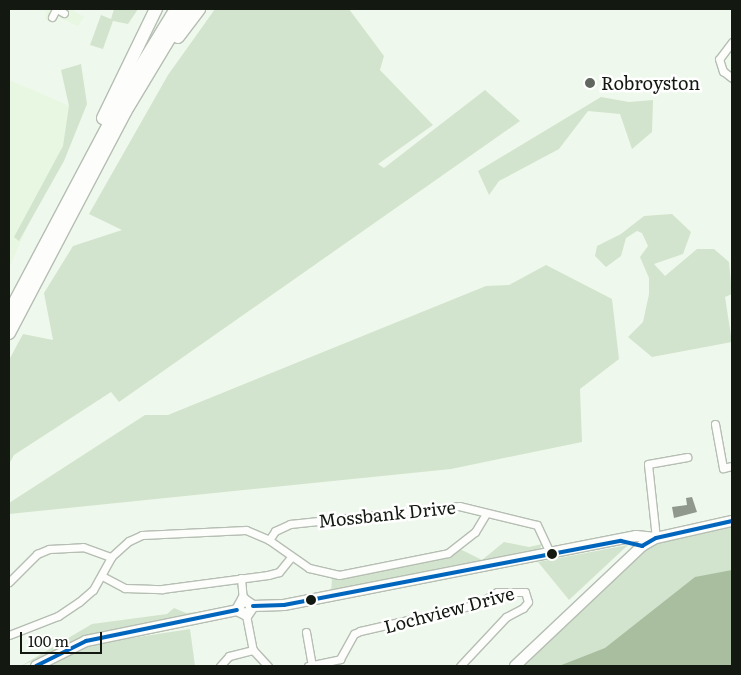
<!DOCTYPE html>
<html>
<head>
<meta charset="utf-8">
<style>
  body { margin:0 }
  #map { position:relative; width:741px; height:675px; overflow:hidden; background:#eff8ec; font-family:Literata,serif }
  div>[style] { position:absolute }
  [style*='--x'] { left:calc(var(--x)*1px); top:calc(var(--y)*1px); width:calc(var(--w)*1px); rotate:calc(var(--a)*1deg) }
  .built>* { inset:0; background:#e7f7e1 }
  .green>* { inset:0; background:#d2e4cd }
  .water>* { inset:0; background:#a8be9f }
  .building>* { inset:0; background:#90988e }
  .roads { filter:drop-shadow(1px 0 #b6beb3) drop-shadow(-1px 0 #b6beb3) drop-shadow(0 1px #b6beb3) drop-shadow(0 -1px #b6beb3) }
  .street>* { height:7px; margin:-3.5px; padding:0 3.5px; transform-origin:3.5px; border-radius:3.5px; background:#fdfefc }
  .secondary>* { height:10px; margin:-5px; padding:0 5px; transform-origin:5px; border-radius:5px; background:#fdfefc }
  .primary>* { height:10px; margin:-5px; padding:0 5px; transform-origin:5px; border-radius:5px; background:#fdfefc }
  .highway>* { height:12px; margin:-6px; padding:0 6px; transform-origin:6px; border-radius:6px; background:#fdfefc }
  .bus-1>* { height:4px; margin:-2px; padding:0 2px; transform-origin:2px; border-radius:2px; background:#0065bd }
  .dots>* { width:14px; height:14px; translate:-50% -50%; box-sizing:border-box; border:2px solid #fff; border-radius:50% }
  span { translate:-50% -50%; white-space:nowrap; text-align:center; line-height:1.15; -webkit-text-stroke:5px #fff; paint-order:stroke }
  .poi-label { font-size:18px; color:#131911 }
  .left { translate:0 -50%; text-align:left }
  .street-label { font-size:18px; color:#131911 }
  .frame { position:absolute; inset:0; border:10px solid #131911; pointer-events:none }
  .scale { position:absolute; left:20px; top:632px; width:82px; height:22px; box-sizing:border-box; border:2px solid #131911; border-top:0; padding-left:6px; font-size:15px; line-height:18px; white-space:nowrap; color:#131911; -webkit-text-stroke:4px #fff; paint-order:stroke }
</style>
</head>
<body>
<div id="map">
  <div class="built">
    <i style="clip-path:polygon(46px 9px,70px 9px,84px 17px,78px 26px,58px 17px,49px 22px,45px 19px)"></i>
    <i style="clip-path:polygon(9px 80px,79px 110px,9px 268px)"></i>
  </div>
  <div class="green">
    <i style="clip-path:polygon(114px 9px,138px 9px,128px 24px,113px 21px,103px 49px,90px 45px,101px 15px,111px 19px)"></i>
    <i style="clip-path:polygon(215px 9px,349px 9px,384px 56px,380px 70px,433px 125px,378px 164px,384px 168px,485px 90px,520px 121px,119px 402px,111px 392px,14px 455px,9px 464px,9px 360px,23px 334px,53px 340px,44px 293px,73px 246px,122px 230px,89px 214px,168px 75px)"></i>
    <i style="clip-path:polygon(81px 64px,87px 104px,64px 161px,19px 241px,14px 237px,63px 146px,69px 106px,61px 70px)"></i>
    <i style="clip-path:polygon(601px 97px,629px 102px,653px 100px,652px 132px,632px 149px,620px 114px,588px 111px,559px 149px,499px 181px,489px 195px,478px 171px)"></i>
    <i style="clip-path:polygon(672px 214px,691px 232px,683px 254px,654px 264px,665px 276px,697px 249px,714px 249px,729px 262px,732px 294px,725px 297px,732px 342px,652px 357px,628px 337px,643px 322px,649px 294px,649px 278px,640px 257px,648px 246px,642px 233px,637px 231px,626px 238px,621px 256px,606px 267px,595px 256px,597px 246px,621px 234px,644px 216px)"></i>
    <i style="clip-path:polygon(546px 265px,612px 299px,619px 359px,580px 389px,582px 442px,451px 469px,9px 514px,9px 503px,145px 415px,168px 415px,486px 286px,509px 285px)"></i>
    <i style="clip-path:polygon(732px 526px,732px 666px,522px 666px,637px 555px,657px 541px)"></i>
    <i style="clip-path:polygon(504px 542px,529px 547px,542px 544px,539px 551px,331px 592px,332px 578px,449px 557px,460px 549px,482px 560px)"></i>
    <i style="clip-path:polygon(628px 545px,569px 600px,538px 562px)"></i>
    <i style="clip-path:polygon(174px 608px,186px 613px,221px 610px,101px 632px,21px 666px,92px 624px,167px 614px)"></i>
    <i style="clip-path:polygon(190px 629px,195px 666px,47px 666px,79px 649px,100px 643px)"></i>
  </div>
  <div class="water">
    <i style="clip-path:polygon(732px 570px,732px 666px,559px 666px,605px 648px,695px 577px)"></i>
  </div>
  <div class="building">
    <i style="clip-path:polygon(692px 497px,697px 512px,674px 518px,672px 507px,687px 505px,686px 498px)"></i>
  </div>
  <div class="roads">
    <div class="street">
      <i style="--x:57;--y:9;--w:8;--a:30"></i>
      <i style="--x:52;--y:17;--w:9;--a:-63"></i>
      <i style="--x:732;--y:42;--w:21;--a:127"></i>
      <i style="--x:719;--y:59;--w:13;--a:72"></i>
      <i style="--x:723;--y:71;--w:11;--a:38"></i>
      <i style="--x:715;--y:424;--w:45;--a:79.7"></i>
      <i style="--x:723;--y:468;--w:9;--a:-13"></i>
      <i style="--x:656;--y:538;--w:74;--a:-96.2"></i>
      <i style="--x:648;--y:464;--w:40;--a:-10"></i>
      <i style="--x:269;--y:540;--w:11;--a:-56"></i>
      <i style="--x:275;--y:531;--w:17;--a:-25"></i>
      <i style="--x:290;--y:524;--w:170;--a:-6.1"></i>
      <i style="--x:459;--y:506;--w:80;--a:13.7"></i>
      <i style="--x:537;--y:525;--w:31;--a:65"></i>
      <i style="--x:102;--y:576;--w:26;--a:28"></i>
      <i style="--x:125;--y:588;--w:37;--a:2"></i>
      <i style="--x:162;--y:589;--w:107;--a:-7.5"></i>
      <i style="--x:268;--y:575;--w:11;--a:-15"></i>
      <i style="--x:279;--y:572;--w:19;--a:-51"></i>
      <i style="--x:241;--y:578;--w:21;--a:85"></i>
      <i style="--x:9;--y:582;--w:40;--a:-45"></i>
      <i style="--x:37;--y:554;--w:13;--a:-23"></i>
      <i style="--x:49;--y:549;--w:34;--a:-3"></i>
      <i style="--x:83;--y:547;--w:30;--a:20"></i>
      <i style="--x:246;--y:615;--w:36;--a:79"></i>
      <i style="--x:253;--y:650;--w:22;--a:47"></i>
      <i style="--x:306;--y:632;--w:34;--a:80"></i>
      <i style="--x:9;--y:635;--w:53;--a:-21.2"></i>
      <i style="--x:58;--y:616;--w:25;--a:-34"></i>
      <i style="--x:79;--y:602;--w:18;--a:-41"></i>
      <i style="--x:93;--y:590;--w:38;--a:-61"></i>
      <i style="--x:111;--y:557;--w:24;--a:-42"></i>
      <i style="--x:129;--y:541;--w:14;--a:-25"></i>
      <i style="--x:142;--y:535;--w:104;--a:-2.8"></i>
      <i style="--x:246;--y:530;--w:25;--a:23"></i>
      <i style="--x:269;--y:540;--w:49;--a:35"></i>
      <i style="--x:309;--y:568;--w:31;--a:13"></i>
      <i style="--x:339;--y:575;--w:111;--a:-11.4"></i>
      <i style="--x:448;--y:553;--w:34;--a:-38"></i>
      <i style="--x:475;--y:532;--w:21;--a:-59"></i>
      <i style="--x:220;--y:666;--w:13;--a:-48"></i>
      <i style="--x:229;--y:656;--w:25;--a:-14"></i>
      <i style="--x:308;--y:666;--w:33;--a:-12"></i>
      <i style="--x:340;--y:659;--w:29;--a:-61"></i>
      <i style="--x:354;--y:634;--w:7;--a:-27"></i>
      <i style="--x:360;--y:631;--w:121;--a:-12.9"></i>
      <i style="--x:478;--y:604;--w:22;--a:-32"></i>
      <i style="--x:497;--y:592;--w:28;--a:0"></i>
      <i style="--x:525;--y:592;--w:10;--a:73"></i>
      <i style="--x:528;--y:602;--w:8;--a:130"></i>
      <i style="--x:523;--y:608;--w:19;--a:152"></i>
      <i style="--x:506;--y:617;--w:67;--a:133.2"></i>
    </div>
    <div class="secondary">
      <i style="--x:253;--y:606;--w:31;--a:-2"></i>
      <i style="--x:284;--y:605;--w:359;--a:-11.1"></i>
      <i style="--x:636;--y:536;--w:20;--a:6"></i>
      <i style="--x:237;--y:610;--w:13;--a:-61"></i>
      <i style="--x:243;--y:599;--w:12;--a:35"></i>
      <i style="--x:237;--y:610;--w:11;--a:27"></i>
      <i style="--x:247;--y:615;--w:11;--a:-56"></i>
      <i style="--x:36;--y:666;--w:56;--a:-26.6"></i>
      <i style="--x:86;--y:641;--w:154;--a:-11.6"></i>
    </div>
    <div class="primary">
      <i style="--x:515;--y:666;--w:175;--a:-43.4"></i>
      <i style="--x:642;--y:546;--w:16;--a:-30"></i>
      <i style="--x:656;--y:538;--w:78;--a:-12.6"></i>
    </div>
    <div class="highway">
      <i style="--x:178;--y:37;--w:35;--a:-53"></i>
      <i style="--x:103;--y:118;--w:121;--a:-64.1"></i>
      <i style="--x:9;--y:313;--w:263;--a:-62.1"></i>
      <i style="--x:132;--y:81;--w:84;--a:-58.6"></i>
      <i style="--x:9;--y:333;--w:250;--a:-62.3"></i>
      <i style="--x:125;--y:112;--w:120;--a:-59"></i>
    </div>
  </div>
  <div class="bus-1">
    <i style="--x:253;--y:606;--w:31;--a:-2"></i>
    <i style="--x:284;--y:605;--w:343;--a:-10.8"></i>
    <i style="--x:621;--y:541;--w:22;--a:13"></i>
    <i style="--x:642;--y:546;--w:16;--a:-30"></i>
    <i style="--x:656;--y:538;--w:78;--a:-12.6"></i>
    <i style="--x:36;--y:666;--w:56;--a:-26.6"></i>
    <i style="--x:86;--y:641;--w:154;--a:-11.6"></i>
  </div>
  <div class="dots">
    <i style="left:590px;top:83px;background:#60675e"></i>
    <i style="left:552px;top:554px;background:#131911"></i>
    <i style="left:311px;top:600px;background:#131911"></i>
  </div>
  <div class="poi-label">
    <span class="left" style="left:601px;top:83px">Robroyston</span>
  </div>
  <div class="street-label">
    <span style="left:387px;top:514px;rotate:-6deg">Mossbank Drive</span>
    <span style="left:449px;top:610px;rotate:-15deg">Lochview Drive</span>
  </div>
  <div class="frame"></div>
  <div class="scale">100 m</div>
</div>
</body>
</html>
